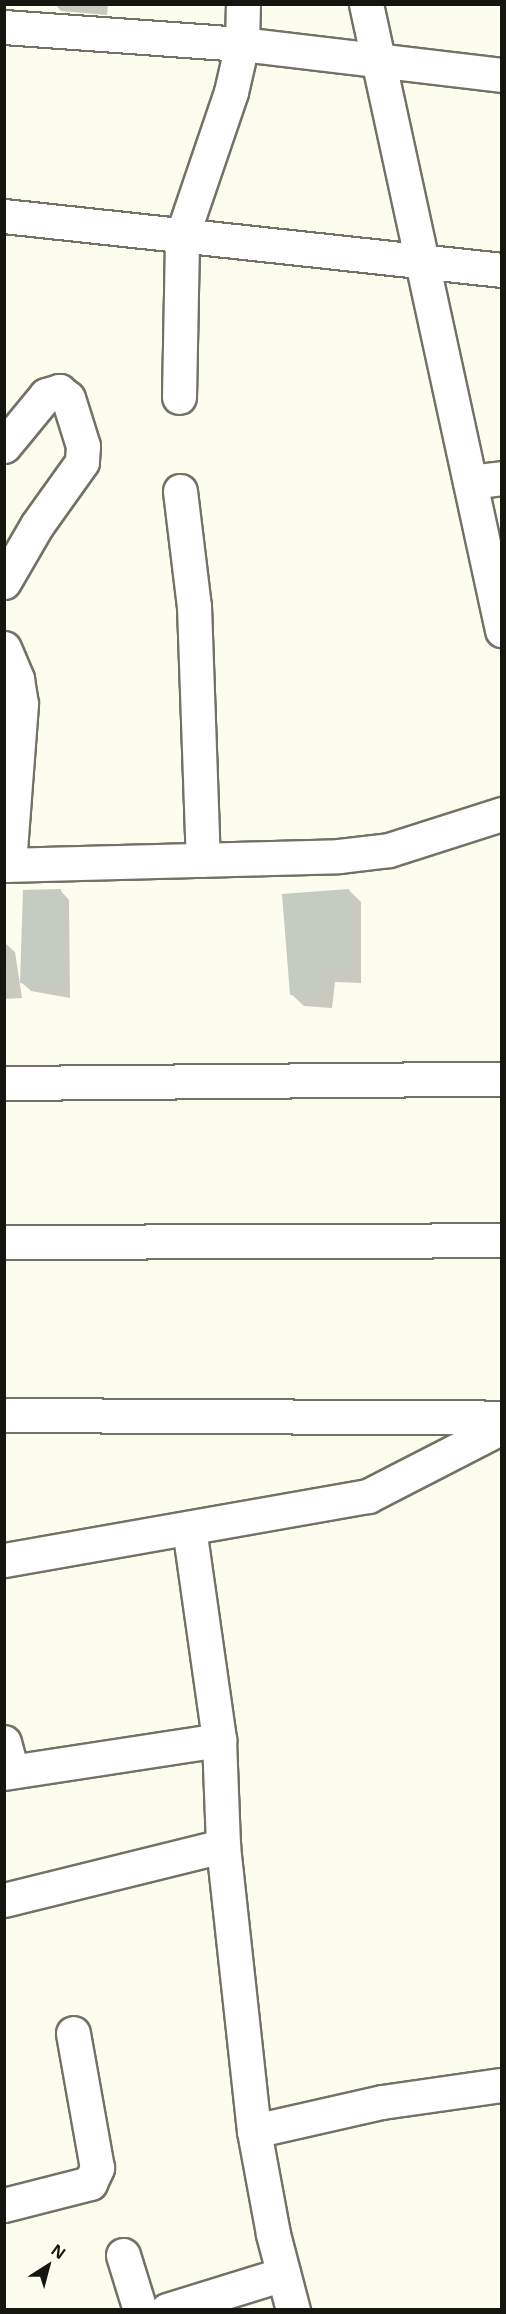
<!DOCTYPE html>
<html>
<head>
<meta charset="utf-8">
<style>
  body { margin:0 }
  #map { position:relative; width:506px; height:2314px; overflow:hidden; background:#fcfcef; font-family:"Noto Sans",sans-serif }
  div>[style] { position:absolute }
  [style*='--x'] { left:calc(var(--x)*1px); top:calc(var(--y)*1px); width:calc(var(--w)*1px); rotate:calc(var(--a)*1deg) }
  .shadow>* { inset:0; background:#0003 }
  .building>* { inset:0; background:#c4cbc1 }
  .roads { filter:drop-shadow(2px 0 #727267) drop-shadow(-2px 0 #727267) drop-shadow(0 2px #727267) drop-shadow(0 -2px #727267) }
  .minor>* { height:33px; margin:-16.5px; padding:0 16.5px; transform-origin:16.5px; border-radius:16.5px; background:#fff }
  .major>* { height:33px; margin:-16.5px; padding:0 16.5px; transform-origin:16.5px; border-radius:16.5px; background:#fff }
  span { translate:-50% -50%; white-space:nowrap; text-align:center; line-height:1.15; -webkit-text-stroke:6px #fcfcef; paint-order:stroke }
  .frame { position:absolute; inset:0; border:6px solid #161611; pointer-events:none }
  .north { position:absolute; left:18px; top:2236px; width:60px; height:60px; -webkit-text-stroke:4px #fcfcef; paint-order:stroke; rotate:36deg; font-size:16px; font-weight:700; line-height:24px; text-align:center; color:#161611 }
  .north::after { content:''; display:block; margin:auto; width:21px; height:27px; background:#161611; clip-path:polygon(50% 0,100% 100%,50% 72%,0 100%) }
</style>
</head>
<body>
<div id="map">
  <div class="shadow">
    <i style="clip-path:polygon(55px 4px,108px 4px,107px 15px,61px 11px)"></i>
    <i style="clip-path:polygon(60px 890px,69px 900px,70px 998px,31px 991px,21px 982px)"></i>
    <i style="clip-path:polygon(349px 890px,361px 902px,361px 983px,335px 982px,332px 1008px,304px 1006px,291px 994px)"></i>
    <i style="clip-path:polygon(4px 942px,15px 952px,22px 998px,4px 999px)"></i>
  </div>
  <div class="building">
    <i style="clip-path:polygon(61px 889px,62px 990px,20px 983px,23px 890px)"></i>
    <i style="clip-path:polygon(349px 889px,349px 971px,323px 970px,320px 996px,290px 995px,282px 894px)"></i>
    <i style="clip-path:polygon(6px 954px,11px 987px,4px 987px)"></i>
  </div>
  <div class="roads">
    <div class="minor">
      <i style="--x:366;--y:4;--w:641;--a:77.74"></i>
      <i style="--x:4;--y:27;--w:239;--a:4.1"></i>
      <i style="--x:242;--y:44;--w:262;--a:6.8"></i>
      <i style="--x:4;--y:216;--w:501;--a:6.19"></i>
      <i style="--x:179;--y:397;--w:161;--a:-88.9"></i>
      <i style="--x:182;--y:236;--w:152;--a:-71.2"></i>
      <i style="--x:231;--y:92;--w:49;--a:-77.1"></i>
      <i style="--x:242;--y:44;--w:40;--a:-88.6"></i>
      <i style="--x:4;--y:446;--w:66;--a:-50.5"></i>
      <i style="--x:46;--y:395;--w:14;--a:-17"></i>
      <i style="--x:59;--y:391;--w:11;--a:38"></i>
      <i style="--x:68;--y:398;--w:50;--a:72.6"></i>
      <i style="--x:83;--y:446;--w:16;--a:94"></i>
      <i style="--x:82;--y:462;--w:77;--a:125.5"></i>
      <i style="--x:37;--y:525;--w:66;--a:120.1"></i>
      <i style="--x:470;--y:482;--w:32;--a:-7"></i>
      <i style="--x:180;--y:491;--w:116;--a:83.1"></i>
      <i style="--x:194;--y:606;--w:254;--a:88"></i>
      <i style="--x:4;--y:648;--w:34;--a:67"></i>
      <i style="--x:17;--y:679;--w:25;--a:81"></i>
      <i style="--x:21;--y:704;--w:161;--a:94.3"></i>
      <i style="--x:4;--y:865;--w:335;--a:-1.5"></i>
      <i style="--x:339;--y:856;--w:50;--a:-6.8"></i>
      <i style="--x:389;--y:850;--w:119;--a:-17.7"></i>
      <i style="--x:4;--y:1083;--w:498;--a:-0.5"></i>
      <i style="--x:189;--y:1528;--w:214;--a:81.9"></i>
      <i style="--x:219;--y:1740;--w:106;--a:87.8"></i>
      <i style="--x:223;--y:1846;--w:287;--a:83.8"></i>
      <i style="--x:254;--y:2131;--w:105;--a:79.5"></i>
      <i style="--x:273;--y:2234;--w:79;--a:75.3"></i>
      <i style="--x:4;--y:1560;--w:370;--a:-10"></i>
      <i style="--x:368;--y:1496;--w:151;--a:-27.2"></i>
      <i style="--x:4;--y:1742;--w:30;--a:75"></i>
      <i style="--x:4;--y:1773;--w:218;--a:-8.7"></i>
      <i style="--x:4;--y:1900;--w:226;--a:-13.9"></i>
      <i style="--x:254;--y:2131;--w:131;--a:-12.8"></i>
      <i style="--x:382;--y:2102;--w:121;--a:-8.1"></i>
      <i style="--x:4;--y:2205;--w:89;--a:-14.3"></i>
      <i style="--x:90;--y:2183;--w:17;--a:-65"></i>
      <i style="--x:97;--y:2168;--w:137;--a:-100.1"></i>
      <i style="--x:123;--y:2255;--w:58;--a:72.8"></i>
      <i style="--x:167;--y:2310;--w:121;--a:-17.2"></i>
    </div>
    <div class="major">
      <i style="--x:4;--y:1242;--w:498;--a:-0.2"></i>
      <i style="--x:4;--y:1415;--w:498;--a:0.3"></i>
    </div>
  </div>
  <div class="frame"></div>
  <div class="north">N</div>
</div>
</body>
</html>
